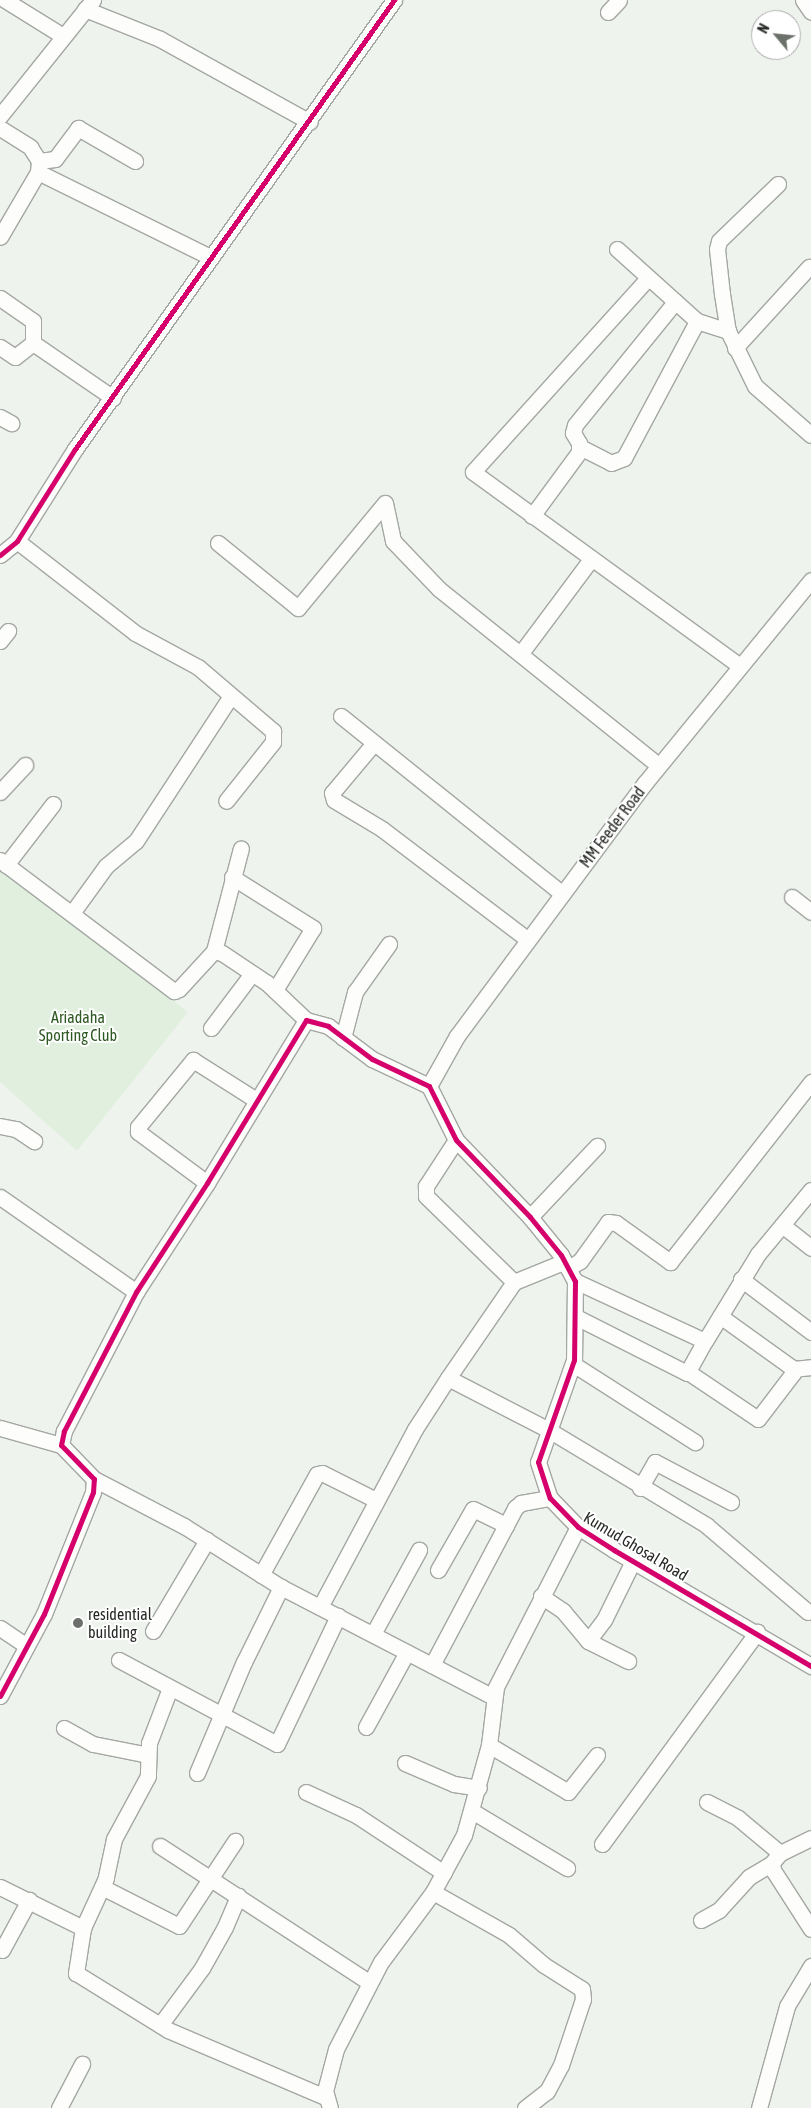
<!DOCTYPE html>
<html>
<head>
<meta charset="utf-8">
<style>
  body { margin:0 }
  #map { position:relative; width:811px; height:2108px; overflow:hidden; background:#eff3ee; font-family:"Asap Condensed",sans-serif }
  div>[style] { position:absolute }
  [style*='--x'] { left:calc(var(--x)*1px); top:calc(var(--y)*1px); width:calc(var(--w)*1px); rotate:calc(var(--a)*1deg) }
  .green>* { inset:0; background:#e1f0de }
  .roads { filter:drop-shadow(1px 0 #a4a7a3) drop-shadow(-1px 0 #a4a7a3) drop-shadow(0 1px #a4a7a3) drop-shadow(0 -1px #a4a7a3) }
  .minor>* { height:15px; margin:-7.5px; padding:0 7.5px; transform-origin:7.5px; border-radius:7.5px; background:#fdfdfc }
  .cycleway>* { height:5px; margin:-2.5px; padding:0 2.5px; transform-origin:2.5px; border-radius:2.5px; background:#d6006c }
  .dots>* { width:14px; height:14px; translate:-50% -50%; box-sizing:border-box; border:2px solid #fff; border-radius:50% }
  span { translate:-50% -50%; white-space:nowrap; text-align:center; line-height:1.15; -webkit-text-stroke:4px #fff; paint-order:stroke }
  .street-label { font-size:16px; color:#262925 }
  .park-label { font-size:16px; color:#2d5821 }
  .poi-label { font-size:16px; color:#262925 }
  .left { translate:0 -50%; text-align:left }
  .north { position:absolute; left:751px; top:10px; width:50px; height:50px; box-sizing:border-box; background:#fff; border:1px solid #a8a9a8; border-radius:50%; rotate:298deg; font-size:14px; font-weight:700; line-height:20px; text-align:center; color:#262925 }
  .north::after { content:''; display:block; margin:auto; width:18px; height:22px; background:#6c706b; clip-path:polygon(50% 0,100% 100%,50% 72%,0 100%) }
</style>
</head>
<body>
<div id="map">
  <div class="green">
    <i style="clip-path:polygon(0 868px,188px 1012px,77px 1151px,0 1082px)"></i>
  </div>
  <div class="roads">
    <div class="minor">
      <i style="--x:5;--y:0;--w:68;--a:31.8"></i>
      <i style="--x:803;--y:0;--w:14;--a:56"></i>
      <i style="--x:85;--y:9;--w:81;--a:21.8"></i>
      <i style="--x:160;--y:39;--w:171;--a:29"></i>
      <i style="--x:608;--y:12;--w:16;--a:-47"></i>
      <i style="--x:0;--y:116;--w:149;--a:-51.3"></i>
      <i style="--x:0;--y:128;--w:36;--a:32"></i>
      <i style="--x:30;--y:147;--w:17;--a:57"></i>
      <i style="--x:39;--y:161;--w:11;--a:95"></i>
      <i style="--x:38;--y:172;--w:75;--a:120.3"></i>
      <i style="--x:39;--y:161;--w:16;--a:-7"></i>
      <i style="--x:55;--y:159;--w:39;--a:-53"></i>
      <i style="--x:78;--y:128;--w:66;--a:30.1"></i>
      <i style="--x:38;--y:172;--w:192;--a:26.3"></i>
      <i style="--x:778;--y:184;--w:82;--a:136"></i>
      <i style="--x:719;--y:241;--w:8;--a:104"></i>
      <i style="--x:717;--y:249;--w:45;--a:83.7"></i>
      <i style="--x:722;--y:294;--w:37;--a:81"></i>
      <i style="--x:728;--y:331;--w:61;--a:63.9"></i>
      <i style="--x:755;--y:386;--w:74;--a:41.2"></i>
      <i style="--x:617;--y:249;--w:108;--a:42"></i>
      <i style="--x:697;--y:321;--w:33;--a:18"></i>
      <i style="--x:648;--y:278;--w:261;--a:132.1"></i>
      <i style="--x:473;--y:472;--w:330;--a:36"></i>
      <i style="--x:0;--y:298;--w:40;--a:34.9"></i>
      <i style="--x:33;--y:321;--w:22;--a:90"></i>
      <i style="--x:33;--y:343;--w:97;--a:34.5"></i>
      <i style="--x:0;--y:347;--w:18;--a:34"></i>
      <i style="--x:15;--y:357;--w:23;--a:-38"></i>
      <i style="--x:735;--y:348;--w:110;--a:-47.6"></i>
      <i style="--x:0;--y:417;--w:13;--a:29"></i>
      <i style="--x:580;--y:447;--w:35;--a:27"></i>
      <i style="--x:611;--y:463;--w:14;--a:-21"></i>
      <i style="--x:624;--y:458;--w:155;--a:-61.9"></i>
      <i style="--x:385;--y:503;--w:39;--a:78"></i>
      <i style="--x:393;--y:541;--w:66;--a:46.2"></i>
      <i style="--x:439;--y:589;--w:282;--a:38.8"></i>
      <i style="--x:532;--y:516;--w:79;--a:-53.7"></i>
      <i style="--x:579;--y:452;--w:9;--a:-90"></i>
      <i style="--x:579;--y:443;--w:12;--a:-121"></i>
      <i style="--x:573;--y:433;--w:8;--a:-76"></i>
      <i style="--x:575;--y:425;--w:159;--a:-50.9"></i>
      <i style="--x:17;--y:541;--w:150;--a:37.9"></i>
      <i style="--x:135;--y:633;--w:72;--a:28.4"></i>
      <i style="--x:198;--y:667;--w:99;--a:40.5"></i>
      <i style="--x:273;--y:731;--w:11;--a:90"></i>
      <i style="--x:273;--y:742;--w:75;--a:128.5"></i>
      <i style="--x:218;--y:543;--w:103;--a:39.1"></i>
      <i style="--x:298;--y:608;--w:136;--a:-50.4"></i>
      <i style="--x:0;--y:555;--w:22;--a:-39"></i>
      <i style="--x:17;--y:541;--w:109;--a:-57.8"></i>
      <i style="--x:75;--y:449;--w:551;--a:-54.61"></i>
      <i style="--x:0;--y:641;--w:13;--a:-51"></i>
      <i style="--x:521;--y:653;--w:117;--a:-53.3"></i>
      <i style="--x:341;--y:716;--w:284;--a:38.8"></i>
      <i style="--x:374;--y:743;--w:65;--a:130"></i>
      <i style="--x:332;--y:793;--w:7;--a:74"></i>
      <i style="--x:334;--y:800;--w:56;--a:31.1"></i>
      <i style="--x:382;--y:829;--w:183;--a:37.2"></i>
      <i style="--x:0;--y:792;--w:37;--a:-47"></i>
      <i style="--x:0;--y:860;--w:218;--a:37"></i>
      <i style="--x:174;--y:991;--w:5;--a:-22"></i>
      <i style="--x:179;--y:989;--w:52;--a:-47.4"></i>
      <i style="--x:214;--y:951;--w:8;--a:14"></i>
      <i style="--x:222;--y:953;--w:54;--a:33.7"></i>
      <i style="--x:267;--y:983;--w:54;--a:43.5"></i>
      <i style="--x:6;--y:865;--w:77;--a:-52.4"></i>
      <i style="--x:232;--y:877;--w:96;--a:32.2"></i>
      <i style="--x:313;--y:928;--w:73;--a:121.5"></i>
      <i style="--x:792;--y:897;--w:24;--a:38"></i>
      <i style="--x:72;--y:913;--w:58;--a:-54.1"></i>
      <i style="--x:106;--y:866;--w:39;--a:-40"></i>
      <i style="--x:136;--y:841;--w:173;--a:-56.8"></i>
      <i style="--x:214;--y:951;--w:106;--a:-75.3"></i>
      <i style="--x:211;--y:1028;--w:66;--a:-53"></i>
      <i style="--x:343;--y:1038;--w:48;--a:-75.4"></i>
      <i style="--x:355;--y:992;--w:59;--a:-54.7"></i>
      <i style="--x:429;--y:1086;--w:60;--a:63.4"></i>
      <i style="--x:456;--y:1140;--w:107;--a:46.1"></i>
      <i style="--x:530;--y:1217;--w:49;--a:50.8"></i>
      <i style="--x:561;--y:1255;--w:30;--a:62"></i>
      <i style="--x:575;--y:1281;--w:79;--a:90.7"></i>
      <i style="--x:574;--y:1360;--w:108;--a:109.4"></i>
      <i style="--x:538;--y:1462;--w:38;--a:72"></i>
      <i style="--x:550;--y:1498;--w:40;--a:46"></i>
      <i style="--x:578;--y:1527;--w:43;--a:32.6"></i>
      <i style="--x:614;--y:1550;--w:229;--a:30.5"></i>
      <i style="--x:429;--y:1086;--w:57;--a:-60.8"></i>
      <i style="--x:457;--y:1036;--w:315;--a:-53.4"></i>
      <i style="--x:645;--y:783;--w:262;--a:-50.7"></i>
      <i style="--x:0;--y:1126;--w:16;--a:11"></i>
      <i style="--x:16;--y:1129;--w:22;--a:34"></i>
      <i style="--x:207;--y:1183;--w:86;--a:-143.5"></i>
      <i style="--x:138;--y:1132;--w:5;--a:-90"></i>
      <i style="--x:138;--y:1127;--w:87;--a:-50.6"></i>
      <i style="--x:193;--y:1060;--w:75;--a:32.4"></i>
      <i style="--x:0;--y:1197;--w:166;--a:34.9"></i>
      <i style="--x:530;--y:1217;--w:98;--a:-46.7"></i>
      <i style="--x:782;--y:1225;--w:37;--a:38"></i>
      <i style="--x:741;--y:1279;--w:88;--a:37.1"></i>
      <i style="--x:575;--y:1281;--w:143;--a:24.8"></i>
      <i style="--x:705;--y:1341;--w:102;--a:-58.7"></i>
      <i style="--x:758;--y:1254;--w:83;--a:-50.4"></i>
      <i style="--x:514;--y:1282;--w:53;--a:-22.2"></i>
      <i style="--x:563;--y:1262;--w:8;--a:50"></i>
      <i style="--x:568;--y:1268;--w:14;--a:-30"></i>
      <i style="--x:580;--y:1261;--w:48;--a:-54.3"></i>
      <i style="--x:608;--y:1222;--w:8;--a:7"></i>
      <i style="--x:616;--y:1223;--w:67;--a:35.8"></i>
      <i style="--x:670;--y:1262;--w:229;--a:-51.9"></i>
      <i style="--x:576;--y:1317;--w:124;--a:26.8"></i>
      <i style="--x:687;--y:1373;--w:37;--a:-61"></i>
      <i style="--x:573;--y:1364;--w:145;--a:32.6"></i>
      <i style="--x:793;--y:1369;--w:18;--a:-6"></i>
      <i style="--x:688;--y:1372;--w:84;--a:33.9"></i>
      <i style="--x:758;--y:1419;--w:58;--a:-52.7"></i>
      <i style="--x:793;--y:1373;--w:6;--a:-108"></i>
      <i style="--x:791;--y:1367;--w:87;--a:-144.3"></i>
      <i style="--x:448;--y:1378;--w:116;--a:-55.5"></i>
      <i style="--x:514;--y:1282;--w:123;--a:-135.7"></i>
      <i style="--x:426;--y:1196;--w:10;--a:-90"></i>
      <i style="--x:426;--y:1186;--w:55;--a:-56.9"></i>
      <i style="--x:0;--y:1428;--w:63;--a:15.6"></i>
      <i style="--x:94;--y:1479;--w:102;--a:27.6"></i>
      <i style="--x:184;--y:1526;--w:115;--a:32.2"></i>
      <i style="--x:281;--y:1587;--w:239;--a:27.4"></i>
      <i style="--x:640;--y:1488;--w:30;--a:-60"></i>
      <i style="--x:655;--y:1462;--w:86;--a:27.8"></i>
      <i style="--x:438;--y:1570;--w:70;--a:-60.2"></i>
      <i style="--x:473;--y:1509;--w:37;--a:26"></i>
      <i style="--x:261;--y:1575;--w:115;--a:-61"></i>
      <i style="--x:317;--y:1474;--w:5;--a:-11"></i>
      <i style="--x:322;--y:1473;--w:60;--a:26.6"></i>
      <i style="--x:541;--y:1596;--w:27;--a:34"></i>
      <i style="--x:563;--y:1611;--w:39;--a:50"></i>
      <i style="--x:588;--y:1641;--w:45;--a:26.6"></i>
      <i style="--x:320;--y:1607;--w:202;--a:-61.9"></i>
      <i style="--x:415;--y:1429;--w:61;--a:-57.1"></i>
      <i style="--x:448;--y:1378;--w:111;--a:27.3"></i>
      <i style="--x:547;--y:1429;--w:186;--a:31.1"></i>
      <i style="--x:706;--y:1525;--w:134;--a:40.5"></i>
      <i style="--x:0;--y:1628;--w:32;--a:34"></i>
      <i style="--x:153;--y:1631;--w:106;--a:-59.3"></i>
      <i style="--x:373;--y:1634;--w:96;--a:-61.3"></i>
      <i style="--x:588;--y:1641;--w:26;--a:-53"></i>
      <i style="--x:604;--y:1620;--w:66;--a:-63.8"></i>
      <i style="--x:119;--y:1660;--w:179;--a:28"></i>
      <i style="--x:277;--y:1744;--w:142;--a:-64.5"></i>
      <i style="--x:432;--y:1665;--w:178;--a:-62.1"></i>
      <i style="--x:515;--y:1508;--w:8;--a:-40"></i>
      <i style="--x:521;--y:1503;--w:29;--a:-10"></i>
      <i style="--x:170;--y:1688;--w:59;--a:110.9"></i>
      <i style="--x:149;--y:1743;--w:33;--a:92"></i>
      <i style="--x:148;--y:1776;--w:72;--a:118.4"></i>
      <i style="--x:114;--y:1839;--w:40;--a:102"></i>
      <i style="--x:106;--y:1878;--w:55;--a:114.7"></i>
      <i style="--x:83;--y:1928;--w:46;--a:98.8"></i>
      <i style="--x:76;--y:1973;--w:108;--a:31.8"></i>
      <i style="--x:168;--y:2030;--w:171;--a:23.1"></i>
      <i style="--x:0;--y:1696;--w:93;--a:-61.8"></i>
      <i style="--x:44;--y:1614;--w:131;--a:-68.1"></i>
      <i style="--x:93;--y:1492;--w:13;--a:-86"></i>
      <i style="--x:94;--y:1479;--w:47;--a:-134.1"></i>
      <i style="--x:61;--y:1445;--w:14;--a:-78"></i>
      <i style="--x:64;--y:1431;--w:157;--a:-62.6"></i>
      <i style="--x:136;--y:1292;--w:130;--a:-56.9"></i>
      <i style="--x:207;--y:1183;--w:191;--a:-58.7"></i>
      <i style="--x:306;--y:1020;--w:23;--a:15"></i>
      <i style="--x:328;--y:1026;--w:55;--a:36.9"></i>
      <i style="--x:372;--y:1059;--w:63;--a:25.3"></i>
      <i style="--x:366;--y:1727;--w:85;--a:-61.3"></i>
      <i style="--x:64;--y:1728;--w:33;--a:29"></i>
      <i style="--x:93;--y:1744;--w:56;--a:11.3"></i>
      <i style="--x:489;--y:1745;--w:92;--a:30.7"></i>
      <i style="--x:568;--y:1792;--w:47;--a:-51.9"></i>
      <i style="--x:405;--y:1763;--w:53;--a:23.2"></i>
      <i style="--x:454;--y:1784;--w:25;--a:9"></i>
      <i style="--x:197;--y:1773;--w:121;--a:-67.1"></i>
      <i style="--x:244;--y:1662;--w:84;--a:-63.7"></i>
      <i style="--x:306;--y:1792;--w:55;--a:24.7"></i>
      <i style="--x:356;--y:1815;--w:105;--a:33.4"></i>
      <i style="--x:707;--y:1802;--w:35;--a:27"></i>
      <i style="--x:738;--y:1818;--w:55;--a:39.8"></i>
      <i style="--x:472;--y:1811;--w:111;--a:31"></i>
      <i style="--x:811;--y:1838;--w:34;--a:154"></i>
      <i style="--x:780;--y:1853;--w:13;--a:129"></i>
      <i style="--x:772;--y:1863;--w:7;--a:82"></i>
      <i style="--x:773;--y:1870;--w:70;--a:57.2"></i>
      <i style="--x:602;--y:1844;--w:263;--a:-53.8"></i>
      <i style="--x:160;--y:1846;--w:249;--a:33.1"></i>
      <i style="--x:0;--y:1887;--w:93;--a:26.3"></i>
      <i style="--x:102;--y:1887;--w:86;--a:26.9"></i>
      <i style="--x:179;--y:1926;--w:102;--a:-56.6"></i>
      <i style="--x:433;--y:1892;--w:87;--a:29.5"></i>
      <i style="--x:509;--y:1935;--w:46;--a:40.6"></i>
      <i style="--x:544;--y:1965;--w:45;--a:32.3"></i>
      <i style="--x:582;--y:1989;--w:10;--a:84"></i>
      <i style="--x:583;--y:1999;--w:70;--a:108.4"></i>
      <i style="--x:561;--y:2065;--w:30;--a:118"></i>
      <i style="--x:547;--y:2091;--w:28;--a:142"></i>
      <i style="--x:701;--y:1920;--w:21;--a:-29"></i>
      <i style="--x:719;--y:1910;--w:45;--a:-47.7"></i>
      <i style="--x:749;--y:1877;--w:27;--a:-31"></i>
      <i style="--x:2;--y:1950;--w:57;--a:-61.6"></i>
      <i style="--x:160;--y:2025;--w:71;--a:-53.6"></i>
      <i style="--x:202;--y:1968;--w:47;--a:-60.7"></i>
      <i style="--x:225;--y:1927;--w:34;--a:-67"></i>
      <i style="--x:59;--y:2108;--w:50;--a:-62.4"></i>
      <i style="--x:330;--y:2108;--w:18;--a:-106"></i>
      <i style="--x:325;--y:2091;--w:43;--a:-75.3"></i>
      <i style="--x:336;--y:2049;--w:98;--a:-62.7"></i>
      <i style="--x:381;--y:1962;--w:87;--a:-53.4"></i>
      <i style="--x:433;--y:1892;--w:65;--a:-61.5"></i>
      <i style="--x:464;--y:1835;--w:93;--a:-74.5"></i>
      <i style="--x:489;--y:1745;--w:58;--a:-83.1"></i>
      <i style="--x:496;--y:1687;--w:180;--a:-62.9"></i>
      <i style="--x:759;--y:2108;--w:106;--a:-74.6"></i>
      <i style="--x:787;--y:2006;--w:47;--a:-59"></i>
    </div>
  </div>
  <div class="cycleway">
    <i style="--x:0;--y:555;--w:22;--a:-39"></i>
    <i style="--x:17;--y:541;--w:109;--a:-57.8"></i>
    <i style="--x:75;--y:449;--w:551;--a:-54.61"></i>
    <i style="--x:0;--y:1696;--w:93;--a:-61.8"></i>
    <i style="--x:44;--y:1614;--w:131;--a:-68.1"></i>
    <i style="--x:93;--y:1492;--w:13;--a:-86"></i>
    <i style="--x:94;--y:1479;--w:47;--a:-134.1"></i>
    <i style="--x:61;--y:1445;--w:14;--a:-78"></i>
    <i style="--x:64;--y:1431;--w:157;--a:-62.6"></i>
    <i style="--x:136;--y:1292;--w:130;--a:-56.9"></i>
    <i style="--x:207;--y:1183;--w:191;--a:-58.7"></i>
    <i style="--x:306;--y:1020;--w:23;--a:15"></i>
    <i style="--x:328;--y:1026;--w:55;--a:36.9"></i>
    <i style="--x:372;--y:1059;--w:63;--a:25.3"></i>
    <i style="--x:429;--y:1086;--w:60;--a:63.4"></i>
    <i style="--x:456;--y:1140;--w:107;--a:46.1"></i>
    <i style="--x:530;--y:1217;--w:49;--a:50.8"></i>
    <i style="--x:561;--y:1255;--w:30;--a:62"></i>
    <i style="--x:575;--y:1281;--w:79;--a:90.7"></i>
    <i style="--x:574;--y:1360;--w:108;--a:109.4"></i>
    <i style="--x:538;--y:1462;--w:38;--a:72"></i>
    <i style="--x:550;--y:1498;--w:40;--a:46"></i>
    <i style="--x:578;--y:1527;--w:43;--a:32.6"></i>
    <i style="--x:614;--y:1550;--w:229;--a:30.5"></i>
  </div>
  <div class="dots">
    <i style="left:78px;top:1623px;background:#6c706b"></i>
  </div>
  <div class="street-label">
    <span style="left:612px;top:827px;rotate:-53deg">MM Feeder Road</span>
    <span style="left:636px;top:1546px;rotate:31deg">Kumud Ghosal Road</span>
  </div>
  <div class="park-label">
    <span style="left:78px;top:1026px">Ariadaha<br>Sporting Club</span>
  </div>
  <div class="poi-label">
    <span class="left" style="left:88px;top:1623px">residential<br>building</span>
  </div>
  <div class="north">N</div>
</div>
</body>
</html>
